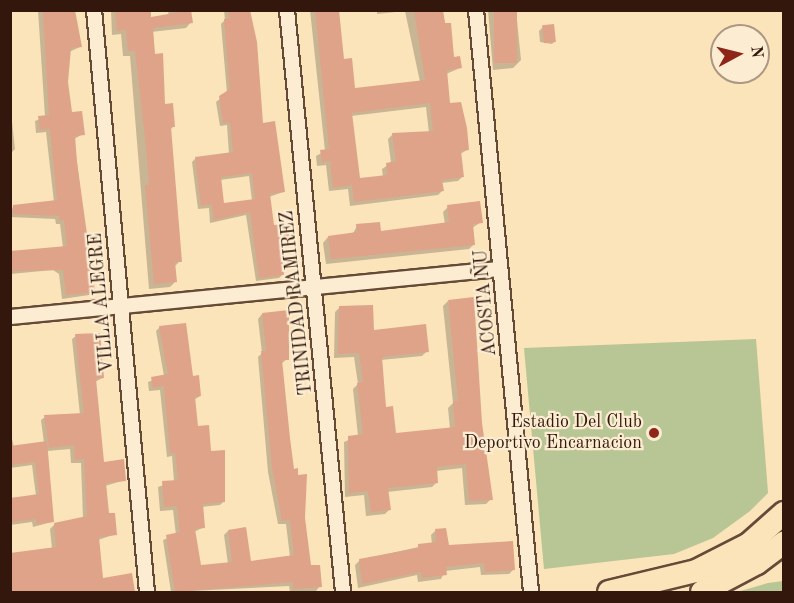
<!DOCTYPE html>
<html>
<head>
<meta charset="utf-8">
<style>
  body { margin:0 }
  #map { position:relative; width:794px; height:603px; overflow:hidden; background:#fbe3ba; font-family:"Old Standard TT",serif }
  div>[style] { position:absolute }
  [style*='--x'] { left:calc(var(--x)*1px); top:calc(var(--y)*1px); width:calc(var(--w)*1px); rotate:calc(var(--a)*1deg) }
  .green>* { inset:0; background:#b8c594 }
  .shadow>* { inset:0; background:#0003 }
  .building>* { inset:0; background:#dfa38a; transform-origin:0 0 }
  .roads { filter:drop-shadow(2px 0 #654a38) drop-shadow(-2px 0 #654a38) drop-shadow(0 2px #654a38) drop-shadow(0 -2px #654a38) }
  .street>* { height:14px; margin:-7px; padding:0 7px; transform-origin:7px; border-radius:7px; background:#fcedd2 }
  .primary>* { height:22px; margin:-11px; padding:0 11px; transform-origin:11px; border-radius:11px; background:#fbe3ba }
  .dots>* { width:16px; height:16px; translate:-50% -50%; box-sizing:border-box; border:3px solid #fcedd2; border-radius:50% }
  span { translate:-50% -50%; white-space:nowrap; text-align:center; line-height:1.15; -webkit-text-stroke:4.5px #fcedd2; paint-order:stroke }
  .street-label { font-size:18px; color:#33170d }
  .poi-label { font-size:18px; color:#33170d }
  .right { translate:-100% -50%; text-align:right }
  .frame { position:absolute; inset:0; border:12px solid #33170d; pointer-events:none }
  .north { position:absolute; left:710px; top:24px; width:60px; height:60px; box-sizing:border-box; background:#fcedd2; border:2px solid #ac9783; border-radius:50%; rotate:83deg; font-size:16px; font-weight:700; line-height:24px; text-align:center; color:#33170d }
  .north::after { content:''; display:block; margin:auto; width:21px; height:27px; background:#8f2418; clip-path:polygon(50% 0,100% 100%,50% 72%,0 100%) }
</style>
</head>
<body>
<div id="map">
  <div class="green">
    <i style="clip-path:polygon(756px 339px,768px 493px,750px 511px,713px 538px,674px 554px,544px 569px,524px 348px)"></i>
    <i style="clip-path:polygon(783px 581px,783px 592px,737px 592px,768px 583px)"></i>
  </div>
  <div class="shadow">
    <i style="clip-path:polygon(38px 10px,66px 10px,80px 47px,69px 52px,67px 82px,71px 114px,83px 134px,74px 139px,93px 291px,89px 295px,62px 299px,59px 274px,53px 270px,10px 274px,10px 252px,63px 248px,60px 224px,56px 224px,55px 219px,10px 217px,13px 206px,54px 202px,46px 132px,36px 133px,35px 121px,45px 117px)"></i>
    <i style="clip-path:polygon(111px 10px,149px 10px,150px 19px,169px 18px,168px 10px,190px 10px,191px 22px,186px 28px,151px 32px,163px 105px,174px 126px,170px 130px,180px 261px,174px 267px,175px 282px,170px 287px,149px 289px,130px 56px,123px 56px,121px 34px,112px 35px)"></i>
    <i style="clip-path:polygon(evenodd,224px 10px,249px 10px,262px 124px,274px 123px,283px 192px,269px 197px,273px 227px,294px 235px,279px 240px,283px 274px,279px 278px,256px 281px,246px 215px,210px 223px,209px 208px,198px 209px,192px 162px,196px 158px,229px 154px,227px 125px,220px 126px,216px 102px,227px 93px,221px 24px,225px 20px,224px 10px,249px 176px,252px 201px,223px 205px,220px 180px,249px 176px)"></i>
    <i style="clip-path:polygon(evenodd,310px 10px,338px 10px,342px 61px,353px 90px,420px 82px,405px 11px,377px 14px,377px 10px,442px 10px,453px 59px,460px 68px,446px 74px,449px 105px,467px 150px,460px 154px,463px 176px,458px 181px,441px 183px,443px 190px,438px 195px,350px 206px,348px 189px,329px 191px,326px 165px,317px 166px,316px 156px,325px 151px,310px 10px,426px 107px,429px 133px,393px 134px,388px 139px,391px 163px,382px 169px,383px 177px,359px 180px,351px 116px,426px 107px)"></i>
    <i style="clip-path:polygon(488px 10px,516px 10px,521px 60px,513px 68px,493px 70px)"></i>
    <i style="clip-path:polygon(543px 27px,554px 42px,552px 44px,540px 42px,539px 31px)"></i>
    <i style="clip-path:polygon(12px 122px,15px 149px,10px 154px,10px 123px)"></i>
    <i style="clip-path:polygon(448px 207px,481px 222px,472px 228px,474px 244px,469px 249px,326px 264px,323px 243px,328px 237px,352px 235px,357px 226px,379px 233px,445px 224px,443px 212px)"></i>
    <i style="clip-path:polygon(448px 301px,480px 423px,491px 499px,486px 504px,465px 505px,462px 468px,436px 471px,437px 482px,432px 487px,387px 492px,390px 509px,385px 514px,366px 516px,364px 495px,345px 497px,344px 442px,358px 436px,353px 389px,358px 384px,354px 357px,334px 358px,335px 312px,340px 307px,373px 332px,427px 351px,422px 356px,381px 360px,385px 408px,395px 434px,450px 429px,448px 408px,453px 403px,443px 306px)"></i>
    <i style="clip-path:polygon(262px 314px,287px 359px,281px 364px,293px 470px,310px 567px,320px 586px,316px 591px,290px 592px,289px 586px,171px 592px,163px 540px,176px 535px,173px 510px,160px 511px,158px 487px,174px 481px,172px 456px,167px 457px,160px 390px,149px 391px,148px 382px,164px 376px,156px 331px,160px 327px,200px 396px,194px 400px,197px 428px,210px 453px,224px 452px,224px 501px,220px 505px,201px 507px,204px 527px,194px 532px,200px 567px,228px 564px,224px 535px,228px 531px,249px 563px,290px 557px,286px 524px,278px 524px,268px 472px,258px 357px,262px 353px,258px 319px)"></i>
    <i style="clip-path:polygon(76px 336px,102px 378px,95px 382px,102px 464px,125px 480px,105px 486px,108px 515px,116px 534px,98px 540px,101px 579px,131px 575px,133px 592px,10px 592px,10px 539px,12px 554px,52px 549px,50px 529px,54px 525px,83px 518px,81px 463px,71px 463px,70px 449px,47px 451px,52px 522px,33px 527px,32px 522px,10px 525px,10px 485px,12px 499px,36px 496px,32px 465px,10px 468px,10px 431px,14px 447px,44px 443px,41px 420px,45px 417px,80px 415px,72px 339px)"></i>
    <i style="clip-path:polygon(435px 531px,447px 546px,514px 569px,509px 574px,481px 575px,480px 567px,445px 571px,441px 579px,418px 582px,417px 575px,358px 588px,355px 565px,360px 560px,432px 544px,431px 535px)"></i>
  </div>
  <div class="building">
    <i style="clip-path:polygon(75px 10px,82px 47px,71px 48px,68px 82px,72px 112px,82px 111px,85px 135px,75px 136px,77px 162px,95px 292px,66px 295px,63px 270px,10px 271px,10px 251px,67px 246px,64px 220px,60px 221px,59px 216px,13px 214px,13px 205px,57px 200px,50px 129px,40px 130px,38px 116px,49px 115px,43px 12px)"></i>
    <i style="clip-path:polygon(115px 10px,151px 10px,151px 17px,191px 10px,193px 23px,153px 28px,155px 54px,163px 53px,165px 104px,173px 103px,175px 127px,171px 127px,182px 262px,175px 262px,177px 282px,154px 284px,145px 185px,149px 185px,146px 147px,135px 51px,128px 51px,126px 30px,117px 31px)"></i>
    <i style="clip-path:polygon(evenodd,228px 10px,250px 10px,257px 42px,263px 123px,275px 121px,285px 192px,270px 194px,274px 225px,294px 223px,296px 235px,280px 237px,284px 275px,259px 278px,250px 212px,214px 220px,212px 204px,201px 206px,195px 157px,233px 152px,230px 122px,223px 123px,219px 96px,230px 89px,224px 19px,229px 18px,228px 10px,252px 173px,255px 199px,224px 203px,221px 177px,252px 173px)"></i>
    <i style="clip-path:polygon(evenodd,315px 10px,339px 10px,344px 59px,352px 58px,355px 88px,425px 80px,414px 10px,443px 10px,445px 23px,451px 23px,454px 57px,460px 56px,462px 68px,447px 70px,450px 103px,461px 102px,467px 128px,469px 150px,461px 151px,464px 177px,442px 180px,444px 191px,354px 202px,352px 185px,333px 188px,330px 161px,322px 162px,320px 150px,329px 149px,315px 10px,430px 103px,433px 131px,392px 133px,396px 161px,386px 163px,387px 175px,360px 178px,352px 113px,430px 103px)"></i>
    <i style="left:494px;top:10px;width:23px;height:53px"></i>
    <i style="left:554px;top:24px;width:18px;height:12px;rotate:84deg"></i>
    <i style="clip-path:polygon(480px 201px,483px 223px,473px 224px,475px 245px,331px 259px,328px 236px,357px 232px,356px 224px,380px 222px,381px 231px,449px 222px,447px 205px)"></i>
    <i style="clip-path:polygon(474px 297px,482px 423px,493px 500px,469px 501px,466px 464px,437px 467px,438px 483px,388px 488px,391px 510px,371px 512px,368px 491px,349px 493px,348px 436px,363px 434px,357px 383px,363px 382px,359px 353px,338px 354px,339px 306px,373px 305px,374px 330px,426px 324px,429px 352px,382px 357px,386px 407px,393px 406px,396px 433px,455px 427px,453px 401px,458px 401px,448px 300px)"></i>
    <i style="clip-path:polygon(289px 310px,289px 360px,282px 360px,290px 438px,294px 469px,298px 468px,298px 475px,307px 474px,305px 518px,311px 565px,320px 565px,322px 587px,293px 589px,293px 582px,175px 592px,166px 535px,180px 532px,177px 506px,164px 507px,162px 481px,178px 480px,175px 453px,170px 453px,164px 386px,153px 388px,151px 377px,168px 374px,159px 326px,186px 323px,193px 376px,199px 375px,201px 396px,195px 397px,198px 426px,209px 425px,211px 451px,225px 450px,225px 502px,203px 504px,205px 528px,195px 529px,201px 565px,232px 562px,228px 530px,246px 527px,251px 561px,294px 555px,290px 520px,282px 521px,272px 467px,261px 351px,266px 351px,262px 313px)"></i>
    <i style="clip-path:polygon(100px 333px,104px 378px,96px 379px,104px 462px,124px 459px,126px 481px,106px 483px,109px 513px,115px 513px,117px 535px,99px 537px,103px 578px,132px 573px,135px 592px,10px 592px,10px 553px,56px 547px,54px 523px,87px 516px,84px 459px,75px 460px,74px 445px,49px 448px,44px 415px,84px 413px,75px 334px)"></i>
    <i style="clip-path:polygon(47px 441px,54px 522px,36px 524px,36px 519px,10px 522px,10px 498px,39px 494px,35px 462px,10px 465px,10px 446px)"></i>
    <i style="clip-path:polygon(446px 528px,449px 545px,513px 541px,515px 570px,485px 572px,484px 563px,446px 567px,447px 575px,422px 578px,421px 572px,362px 584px,359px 559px,418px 548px,418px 544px,436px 542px,435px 529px)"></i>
  </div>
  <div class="roads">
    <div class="street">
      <i style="--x:94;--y:10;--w:584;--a:84.8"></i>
      <i style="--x:287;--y:10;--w:585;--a:84.5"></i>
      <i style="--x:476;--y:10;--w:585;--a:84.6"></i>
      <i style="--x:10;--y:317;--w:492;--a:-5.6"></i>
    </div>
    <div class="primary">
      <i style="--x:609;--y:592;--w:89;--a:-13.6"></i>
      <i style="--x:696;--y:571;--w:59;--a:-27"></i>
      <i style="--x:749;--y:544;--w:47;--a:-41.5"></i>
      <i style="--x:702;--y:592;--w:62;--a:-27.8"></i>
      <i style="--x:757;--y:563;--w:34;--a:-37"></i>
    </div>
  </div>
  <div class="dots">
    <i style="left:654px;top:433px;background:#8f2418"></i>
  </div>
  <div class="street-label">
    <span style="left:102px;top:303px;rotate:-95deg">VILLA ALEGRE</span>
    <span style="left:297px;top:303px;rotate:-96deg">TRINIDAD RAMIREZ</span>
    <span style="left:486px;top:303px;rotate:-95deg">ACOSTA ÑU</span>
  </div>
  <div class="poi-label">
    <span class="right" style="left:642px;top:433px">Estadio Del Club<br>Deportivo Encarnacion</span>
  </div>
  <div class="frame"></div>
  <div class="north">N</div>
</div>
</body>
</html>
